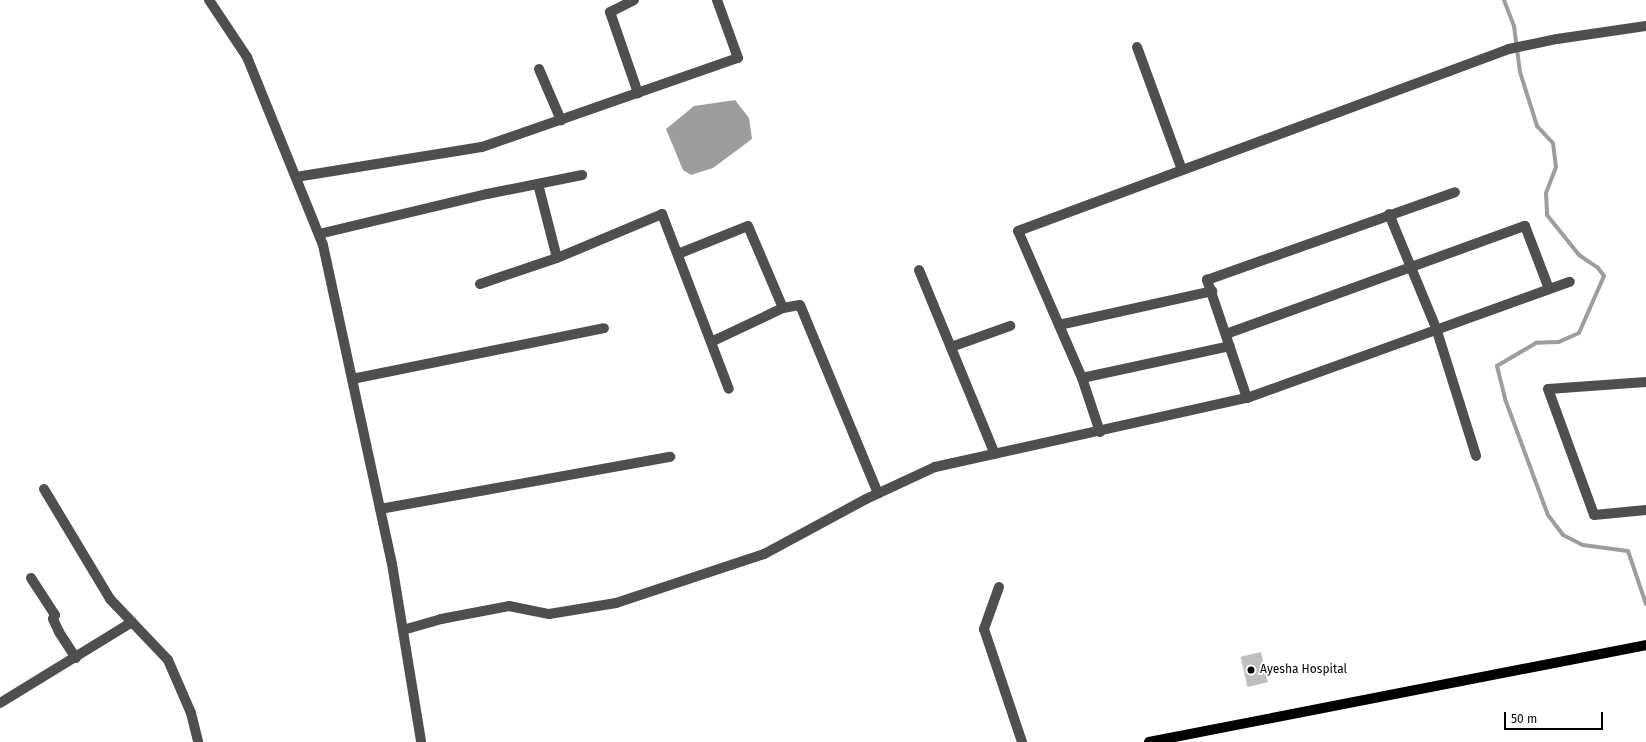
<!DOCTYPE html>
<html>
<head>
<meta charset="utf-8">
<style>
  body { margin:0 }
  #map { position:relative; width:1646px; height:742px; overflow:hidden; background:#fff; font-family:"Fira Sans",sans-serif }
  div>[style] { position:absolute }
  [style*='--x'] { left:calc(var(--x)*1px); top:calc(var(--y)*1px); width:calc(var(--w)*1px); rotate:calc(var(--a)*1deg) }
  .water>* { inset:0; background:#9d9d9d }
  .stream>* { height:4px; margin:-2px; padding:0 2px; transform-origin:2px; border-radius:2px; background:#9d9d9d }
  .building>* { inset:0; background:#bfbfbf; transform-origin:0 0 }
  .minor>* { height:10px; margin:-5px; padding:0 5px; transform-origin:5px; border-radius:5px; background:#4f4f4f }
  .major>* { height:10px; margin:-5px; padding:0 5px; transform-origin:5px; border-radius:5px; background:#000 }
  .dots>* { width:11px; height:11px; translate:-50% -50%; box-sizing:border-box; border:2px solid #fff; border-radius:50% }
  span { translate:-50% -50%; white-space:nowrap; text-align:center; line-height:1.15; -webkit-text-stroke:3.5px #fff; paint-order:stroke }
  .poi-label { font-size:12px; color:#000 }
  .left { translate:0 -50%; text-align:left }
  .scale { position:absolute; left:1504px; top:712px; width:99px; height:18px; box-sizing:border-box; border:2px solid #000; border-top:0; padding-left:5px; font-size:12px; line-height:14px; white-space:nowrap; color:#000; -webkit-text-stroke:3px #fff; paint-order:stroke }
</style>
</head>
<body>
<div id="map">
  <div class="water">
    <i style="clip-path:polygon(735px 100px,749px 118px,752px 139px,713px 168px,691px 175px,683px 170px,666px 129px,694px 106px)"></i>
  </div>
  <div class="stream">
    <i style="--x:1504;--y:0;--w:28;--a:69"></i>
    <i style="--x:1514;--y:26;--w:46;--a:82.6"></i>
    <i style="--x:1520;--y:72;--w:57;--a:72.5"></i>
    <i style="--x:1537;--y:126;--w:23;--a:47"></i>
    <i style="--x:1553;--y:143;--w:24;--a:83"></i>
    <i style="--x:1556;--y:167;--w:28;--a:111"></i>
    <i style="--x:1546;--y:193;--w:22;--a:87"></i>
    <i style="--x:1547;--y:215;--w:51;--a:51.3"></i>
    <i style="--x:1579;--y:255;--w:23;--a:34"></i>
    <i style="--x:1598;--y:268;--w:10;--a:53"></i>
    <i style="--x:1604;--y:276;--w:62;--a:113.7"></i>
    <i style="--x:1579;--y:333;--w:22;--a:156"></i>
    <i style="--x:1559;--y:342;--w:23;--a:178"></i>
    <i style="--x:1536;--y:343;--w:45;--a:149.5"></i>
    <i style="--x:1497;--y:366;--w:34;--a:76"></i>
    <i style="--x:1505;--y:399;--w:124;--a:69.7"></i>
    <i style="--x:1548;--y:515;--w:25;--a:53"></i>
    <i style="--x:1563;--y:535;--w:22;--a:27"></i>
    <i style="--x:1583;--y:545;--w:45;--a:7.6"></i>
    <i style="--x:1628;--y:551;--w:56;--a:71.2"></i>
  </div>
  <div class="building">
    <i style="left:1261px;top:652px;width:31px;height:21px;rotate:77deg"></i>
  </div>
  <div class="minor">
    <i style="--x:209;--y:0;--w:69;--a:56.3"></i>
    <i style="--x:247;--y:57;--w:203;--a:68"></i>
    <i style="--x:323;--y:245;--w:326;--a:77.8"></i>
    <i style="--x:392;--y:564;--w:180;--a:80.7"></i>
    <i style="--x:634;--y:0;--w:27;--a:153"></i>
    <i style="--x:610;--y:12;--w:86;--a:70.9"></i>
    <i style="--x:1137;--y:47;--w:131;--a:69.9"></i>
    <i style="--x:539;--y:69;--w:56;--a:66.7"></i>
    <i style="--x:296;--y:177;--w:188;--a:-9.2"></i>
    <i style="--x:482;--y:147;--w:271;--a:-19.2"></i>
    <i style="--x:738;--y:58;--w:62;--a:-109.9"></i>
    <i style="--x:538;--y:184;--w:76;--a:75.6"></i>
    <i style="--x:1389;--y:214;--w:123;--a:67.6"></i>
    <i style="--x:1436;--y:328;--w:134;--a:72.6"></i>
    <i style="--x:319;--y:234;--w:173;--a:-13.4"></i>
    <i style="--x:487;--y:194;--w:97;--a:-11.3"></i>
    <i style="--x:678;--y:254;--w:75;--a:-21.8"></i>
    <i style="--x:748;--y:226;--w:89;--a:66.9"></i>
    <i style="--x:919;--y:270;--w:199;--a:67.6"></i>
    <i style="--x:480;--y:284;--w:81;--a:-18.7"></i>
    <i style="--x:557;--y:258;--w:114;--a:-22.7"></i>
    <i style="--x:662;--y:214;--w:187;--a:69.1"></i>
    <i style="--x:1059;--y:325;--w:157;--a:-12.5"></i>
    <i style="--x:1226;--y:334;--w:318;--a:-19.9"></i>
    <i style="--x:1525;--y:226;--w:67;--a:69.1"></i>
    <i style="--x:711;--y:342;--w:80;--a:-25.3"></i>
    <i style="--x:783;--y:308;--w:17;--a:-10"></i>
    <i style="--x:800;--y:305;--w:204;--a:67.5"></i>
    <i style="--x:951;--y:347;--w:63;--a:-19.6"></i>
    <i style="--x:1082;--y:378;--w:151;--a:-12.2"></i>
    <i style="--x:352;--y:379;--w:257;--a:-11.4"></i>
    <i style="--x:1646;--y:382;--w:98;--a:175.9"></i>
    <i style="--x:1548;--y:389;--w:134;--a:69.9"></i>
    <i style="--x:1594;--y:515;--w:52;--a:-5.5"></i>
    <i style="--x:1247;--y:398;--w:125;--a:-108.7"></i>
    <i style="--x:1207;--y:280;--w:263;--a:-19.5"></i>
    <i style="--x:1100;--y:432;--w:57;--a:-108.4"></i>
    <i style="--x:1082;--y:378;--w:160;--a:-113.5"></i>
    <i style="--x:1018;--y:231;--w:524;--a:-20.34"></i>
    <i style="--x:1509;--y:49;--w:49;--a:-11.8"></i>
    <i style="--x:1557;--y:39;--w:90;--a:-8.3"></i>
    <i style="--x:44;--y:489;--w:128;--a:59"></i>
    <i style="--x:110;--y:599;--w:84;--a:46.4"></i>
    <i style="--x:168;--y:660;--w:58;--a:66.5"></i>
    <i style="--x:191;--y:713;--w:30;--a:76"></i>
    <i style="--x:380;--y:509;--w:295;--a:-10.2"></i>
    <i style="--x:31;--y:578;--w:44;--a:57"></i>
    <i style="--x:55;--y:615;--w:4;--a:117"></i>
    <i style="--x:53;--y:619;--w:14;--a:65"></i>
    <i style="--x:59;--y:632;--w:31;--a:57"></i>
    <i style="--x:999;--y:587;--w:45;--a:109.7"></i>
    <i style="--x:984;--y:629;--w:119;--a:71.4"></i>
    <i style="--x:403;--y:630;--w:40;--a:-16"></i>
    <i style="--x:441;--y:619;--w:69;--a:-10.8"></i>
    <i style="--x:509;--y:606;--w:41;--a:11.3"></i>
    <i style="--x:549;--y:614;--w:68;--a:-9.3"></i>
    <i style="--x:616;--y:603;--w:156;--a:-18.3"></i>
    <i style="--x:764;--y:554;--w:116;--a:-28.3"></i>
    <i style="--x:866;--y:499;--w:76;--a:-24.9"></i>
    <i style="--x:935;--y:467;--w:320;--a:-12.5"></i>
    <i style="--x:1247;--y:398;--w:343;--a:-19.8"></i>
    <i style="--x:0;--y:703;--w:155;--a:-31.5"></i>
  </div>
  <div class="major">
    <i style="--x:1149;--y:742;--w:506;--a:-11.04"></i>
  </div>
  <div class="dots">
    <i style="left:1251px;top:670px;background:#000"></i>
  </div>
  <div class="poi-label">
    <span class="left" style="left:1260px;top:670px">Ayesha Hospital</span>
  </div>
  <div class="scale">50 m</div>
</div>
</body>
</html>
